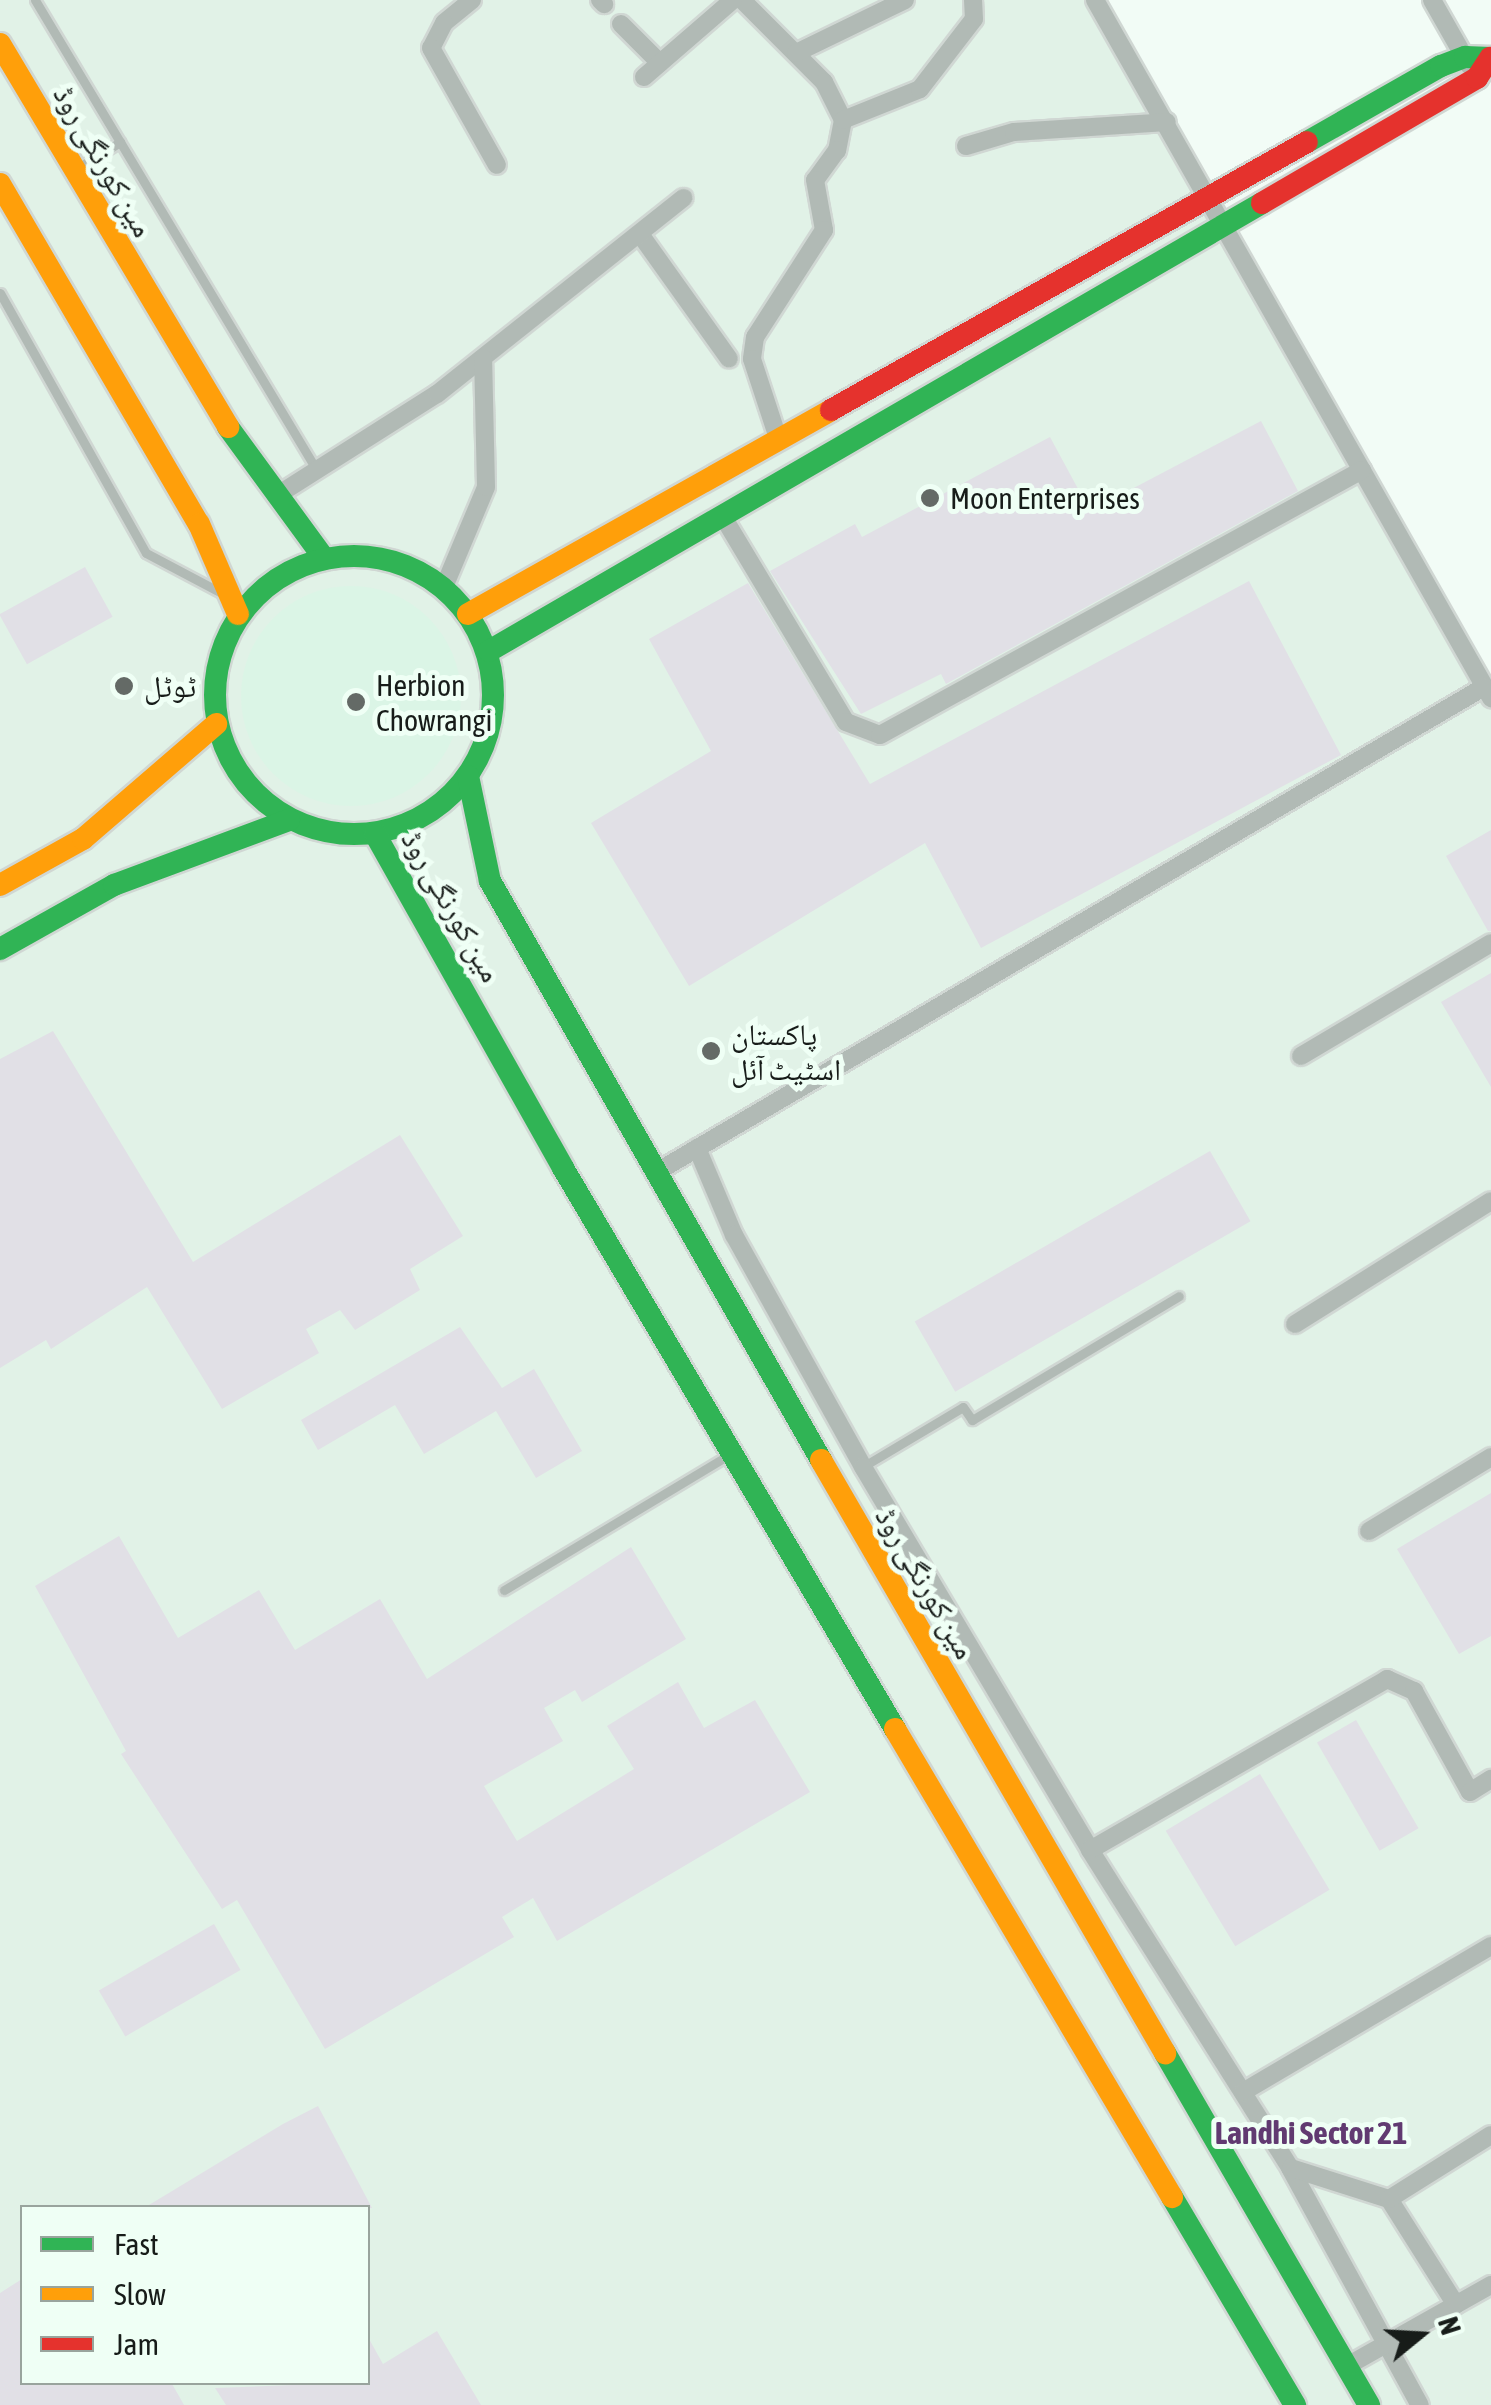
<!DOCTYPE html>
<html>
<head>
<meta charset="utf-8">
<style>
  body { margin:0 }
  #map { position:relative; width:1491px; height:2405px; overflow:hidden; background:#f2fcf6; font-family:"Asap Condensed","Noto Naskh Arabic",sans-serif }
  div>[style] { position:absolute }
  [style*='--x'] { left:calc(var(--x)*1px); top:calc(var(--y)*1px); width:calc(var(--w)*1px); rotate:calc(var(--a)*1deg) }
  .built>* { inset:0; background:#e1f2e7 }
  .green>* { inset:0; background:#dbf5e6 }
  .round { border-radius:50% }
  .building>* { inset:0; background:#e1e0e6; transform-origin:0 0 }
  .roads { filter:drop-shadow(2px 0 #d0d7d3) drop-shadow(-2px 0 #d0d7d3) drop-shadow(0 2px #d0d7d3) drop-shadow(0 -2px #d0d7d3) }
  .lane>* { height:9px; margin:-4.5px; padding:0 4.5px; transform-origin:4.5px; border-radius:4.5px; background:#b1bab5 }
  .street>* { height:18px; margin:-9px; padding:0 9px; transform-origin:9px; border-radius:9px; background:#b1bab5 }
  .fast>* { height:22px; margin:-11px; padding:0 11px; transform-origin:11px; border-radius:11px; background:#30b455 }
  .fast>.ring { margin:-11px; padding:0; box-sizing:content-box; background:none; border:22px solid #30b455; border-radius:50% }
  .slow>* { height:22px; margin:-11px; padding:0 11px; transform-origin:11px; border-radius:11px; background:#ff9f0a }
  .jam>* { height:22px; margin:-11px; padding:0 11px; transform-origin:11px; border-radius:11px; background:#e5322d }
  .dots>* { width:28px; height:28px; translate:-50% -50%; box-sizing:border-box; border:5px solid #effff5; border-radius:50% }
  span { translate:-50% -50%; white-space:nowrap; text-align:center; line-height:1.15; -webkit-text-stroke:10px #effff5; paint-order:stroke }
  .street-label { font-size:30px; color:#171c19 }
  .poi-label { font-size:30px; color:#171c19 }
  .left { translate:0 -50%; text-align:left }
  .neighbourhood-label { font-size:32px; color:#613a71; font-weight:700 }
  .legend { position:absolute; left:20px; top:2205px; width:350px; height:180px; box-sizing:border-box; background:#effff5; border:2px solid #99a49d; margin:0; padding:12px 18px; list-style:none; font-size:30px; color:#171c19 }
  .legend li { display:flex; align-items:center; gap:20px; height:50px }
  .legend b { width:50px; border:2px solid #99a49d }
  .north { position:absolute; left:1371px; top:2285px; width:100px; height:100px; -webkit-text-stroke:8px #effff5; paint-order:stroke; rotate:72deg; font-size:28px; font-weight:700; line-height:40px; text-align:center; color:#171c19 }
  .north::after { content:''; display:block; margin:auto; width:35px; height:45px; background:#171c19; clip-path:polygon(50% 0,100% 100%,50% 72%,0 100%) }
</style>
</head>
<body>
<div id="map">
  <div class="built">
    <i style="clip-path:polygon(evenodd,0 0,1107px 0,1491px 681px,1491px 2405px,0 2405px,0 0,22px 2208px,368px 2208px,368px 2382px,22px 2382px,22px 2208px)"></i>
  </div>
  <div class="green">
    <i class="round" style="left:241px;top:586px;width:220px;height:220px"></i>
  </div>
  <div class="building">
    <i style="clip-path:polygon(1261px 421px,1298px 491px,946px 684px,941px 674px,861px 714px,770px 571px,855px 524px,862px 537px,1050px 437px,1090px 511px)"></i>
    <i style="left:85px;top:567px;width:57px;height:98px;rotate:61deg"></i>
    <i style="clip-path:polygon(1249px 581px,1341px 755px,981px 948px,925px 843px,689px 986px,591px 823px,711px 751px,649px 639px,748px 583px,870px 784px)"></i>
    <i style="clip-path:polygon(1491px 830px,1491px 931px,1488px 931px,1446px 856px)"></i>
    <i style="clip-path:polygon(1491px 973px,1491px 1087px,1441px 1002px)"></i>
    <i style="clip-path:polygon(53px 1031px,193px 1262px,400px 1135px,463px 1236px,410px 1269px,420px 1290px,355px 1330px,340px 1310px,306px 1329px,319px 1353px,222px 1409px,147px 1287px,51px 1349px,46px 1340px,0 1368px,0 1059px)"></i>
    <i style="left:1210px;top:1151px;width:81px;height:341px;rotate:60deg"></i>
    <i style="clip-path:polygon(460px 1327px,502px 1388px,534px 1369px,582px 1451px,536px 1478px,496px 1411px,424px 1454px,395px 1405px,318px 1450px,301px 1420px)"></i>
    <i style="clip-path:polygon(1491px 1493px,1491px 1636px,1459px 1654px,1397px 1549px)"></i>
    <i style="clip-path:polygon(119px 1536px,178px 1638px,259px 1590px,295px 1650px,380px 1599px,427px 1679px,631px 1547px,686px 1639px,582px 1702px,575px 1690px,544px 1708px,563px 1741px,484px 1786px,517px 1841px,634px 1769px,607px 1726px,678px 1682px,704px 1728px,755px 1700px,810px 1792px,557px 1941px,533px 1898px,502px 1917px,514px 1937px,325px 2049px,237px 1900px,222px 1909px,121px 1754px,126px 1751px,35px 1586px)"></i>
    <i style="left:1356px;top:1720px;width:125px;height:45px;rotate:60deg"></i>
    <i style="left:1260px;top:1774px;width:135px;height:110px;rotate:59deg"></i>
    <i style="left:214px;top:1924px;width:53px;height:133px;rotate:60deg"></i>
    <i style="clip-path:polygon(318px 2106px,372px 2208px,144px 2208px,283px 2124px)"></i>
    <i style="clip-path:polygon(22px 2279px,22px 2382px,171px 2382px,184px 2405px,0 2405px,0 2293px)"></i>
    <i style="clip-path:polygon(437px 2331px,481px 2405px,226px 2405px,215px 2388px,368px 2382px,368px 2337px,383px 2364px)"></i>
  </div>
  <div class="roads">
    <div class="lane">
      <i style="--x:35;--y:0;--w:547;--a:59.07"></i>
      <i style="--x:76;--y:169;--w:52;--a:-31.5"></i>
      <i style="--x:0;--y:293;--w:298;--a:60.7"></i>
      <i style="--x:146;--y:553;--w:84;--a:27.8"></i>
      <i style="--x:864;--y:1466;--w:115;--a:-30.8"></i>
      <i style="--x:963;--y:1407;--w:16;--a:55"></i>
      <i style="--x:972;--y:1420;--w:241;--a:-30.9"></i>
      <i style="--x:504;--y:1590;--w:262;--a:-31"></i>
    </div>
    <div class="street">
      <i style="--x:472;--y:0;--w:36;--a:141"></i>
      <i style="--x:444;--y:23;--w:28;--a:117"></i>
      <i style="--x:431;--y:48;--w:134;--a:60.6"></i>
      <i style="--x:600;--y:0;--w:6;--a:45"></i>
      <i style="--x:742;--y:0;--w:116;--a:45"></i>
      <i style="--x:824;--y:82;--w:42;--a:63.4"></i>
      <i style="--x:843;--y:120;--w:31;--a:101"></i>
      <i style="--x:837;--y:150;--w:37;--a:126"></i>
      <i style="--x:815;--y:180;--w:51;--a:79.8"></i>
      <i style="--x:824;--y:230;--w:127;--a:122.8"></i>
      <i style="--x:755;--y:337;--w:22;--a:98"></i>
      <i style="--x:752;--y:359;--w:86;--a:71.8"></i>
      <i style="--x:1095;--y:0;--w:803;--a:60.43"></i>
      <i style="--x:1432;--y:0;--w:75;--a:60.4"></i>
      <i style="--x:621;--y:24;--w:55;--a:45"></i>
      <i style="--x:796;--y:53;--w:121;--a:-25.9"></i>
      <i style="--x:644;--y:77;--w:118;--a:-40.9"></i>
      <i style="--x:843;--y:120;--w:83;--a:-21.9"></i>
      <i style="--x:920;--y:89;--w:88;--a:-52.4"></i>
      <i style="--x:974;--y:19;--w:19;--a:-93"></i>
      <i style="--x:966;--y:146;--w:50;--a:-16.3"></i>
      <i style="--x:1014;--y:132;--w:153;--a:-3.7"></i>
      <i style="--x:640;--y:234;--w:153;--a:54.5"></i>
      <i style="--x:276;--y:496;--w:191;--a:-32.4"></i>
      <i style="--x:437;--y:394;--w:315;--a:-38.5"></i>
      <i style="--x:722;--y:515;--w:241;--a:59.1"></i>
      <i style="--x:846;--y:722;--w:36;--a:21"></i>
      <i style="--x:880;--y:735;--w:550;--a:-28.8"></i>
      <i style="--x:444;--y:587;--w:108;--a:-67.2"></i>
      <i style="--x:486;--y:487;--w:129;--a:-91.3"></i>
      <i style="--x:1301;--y:1056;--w:221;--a:-30.7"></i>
      <i style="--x:697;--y:1148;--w:95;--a:67"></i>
      <i style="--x:734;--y:1235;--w:265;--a:60.9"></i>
      <i style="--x:863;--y:1467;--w:445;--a:59.3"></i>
      <i style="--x:1090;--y:1850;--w:376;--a:57.8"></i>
      <i style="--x:1290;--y:2168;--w:270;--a:61.3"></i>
      <i style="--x:655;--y:1173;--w:961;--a:-30.38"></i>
      <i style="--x:1295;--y:1324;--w:231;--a:-32.1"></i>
      <i style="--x:1369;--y:1531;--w:143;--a:-31.2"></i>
      <i style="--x:1090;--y:1850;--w:343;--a:-29.9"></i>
      <i style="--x:1387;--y:1679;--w:30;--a:24"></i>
      <i style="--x:1414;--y:1691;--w:115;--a:61"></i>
      <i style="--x:1470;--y:1792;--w:25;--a:-32"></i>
      <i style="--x:1243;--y:2092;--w:288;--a:-30.5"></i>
      <i style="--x:1291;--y:2168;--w:103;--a:17.6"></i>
      <i style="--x:1389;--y:2199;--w:125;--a:57.7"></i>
      <i style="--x:1389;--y:2199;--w:120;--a:-32.1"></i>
      <i style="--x:1347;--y:2366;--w:165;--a:-29.4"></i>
    </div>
    <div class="fast">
      <i style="--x:1307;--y:142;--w:154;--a:-29.6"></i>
      <i style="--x:1441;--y:66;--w:26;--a:-21"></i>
      <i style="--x:1465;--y:57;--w:26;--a:2"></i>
      <i style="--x:228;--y:427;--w:161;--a:53.8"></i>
      <i class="ring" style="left:215px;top:556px;width:256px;height:256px"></i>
      <i style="--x:489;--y:651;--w:893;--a:-30.09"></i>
      <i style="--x:468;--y:776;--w:107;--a:78.2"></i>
      <i style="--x:490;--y:881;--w:667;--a:60.24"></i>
      <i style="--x:375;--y:834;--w:383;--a:60.6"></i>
      <i style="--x:563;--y:1168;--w:652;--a:59.38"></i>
      <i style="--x:0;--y:949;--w:131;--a:-29.3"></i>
      <i style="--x:114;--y:885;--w:187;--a:-20.4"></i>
      <i style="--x:1165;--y:2053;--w:407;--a:59.9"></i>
      <i style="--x:1172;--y:2197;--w:242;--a:59.4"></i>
    </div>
    <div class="slow">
      <i style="--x:0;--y:44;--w:446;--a:59.2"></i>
      <i style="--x:0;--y:184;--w:394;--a:59.7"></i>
      <i style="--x:199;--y:524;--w:98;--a:66.6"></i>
      <i style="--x:468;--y:614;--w:416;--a:-29.3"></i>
      <i style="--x:0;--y:885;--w:95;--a:-29"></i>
      <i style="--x:83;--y:839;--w:176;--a:-40.8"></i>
      <i style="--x:821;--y:1460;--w:686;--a:59.88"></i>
      <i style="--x:895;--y:1729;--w:544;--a:59.38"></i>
    </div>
    <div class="jam">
      <i style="--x:1262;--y:203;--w:249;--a:-30.2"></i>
      <i style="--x:1477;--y:78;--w:24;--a:-57"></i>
      <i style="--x:831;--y:410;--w:546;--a:-29.38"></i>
    </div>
  </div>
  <div class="dots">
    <i style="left:930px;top:498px;background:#646a66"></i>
    <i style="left:124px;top:686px;background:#646a66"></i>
    <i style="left:356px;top:702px;background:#646a66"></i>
    <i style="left:711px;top:1051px;background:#646a66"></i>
  </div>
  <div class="street-label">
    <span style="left:104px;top:161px;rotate:60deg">مین کورنگی روڈ</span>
    <span style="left:452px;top:906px;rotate:60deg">مین کورنگی روڈ</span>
    <span style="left:926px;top:1583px;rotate:60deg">مین کورنگی روڈ</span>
  </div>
  <div class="poi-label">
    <span class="left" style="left:950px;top:498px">Moon Enterprises</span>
    <span class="left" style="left:376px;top:702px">Herbion<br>Chowrangi</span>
    <span class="left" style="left:144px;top:686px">ٹوٹل</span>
    <span class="left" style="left:731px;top:1051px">پاکستان<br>اسٹیٹ آئل</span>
  </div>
  <div class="neighbourhood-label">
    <span style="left:1311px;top:2133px">Landhi Sector 21</span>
  </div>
  <ul class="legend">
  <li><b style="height:12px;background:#30b455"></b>Fast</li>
  <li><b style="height:12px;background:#ff9f0a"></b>Slow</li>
  <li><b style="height:12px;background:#e5322d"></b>Jam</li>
  </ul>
  <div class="north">N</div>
</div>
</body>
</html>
